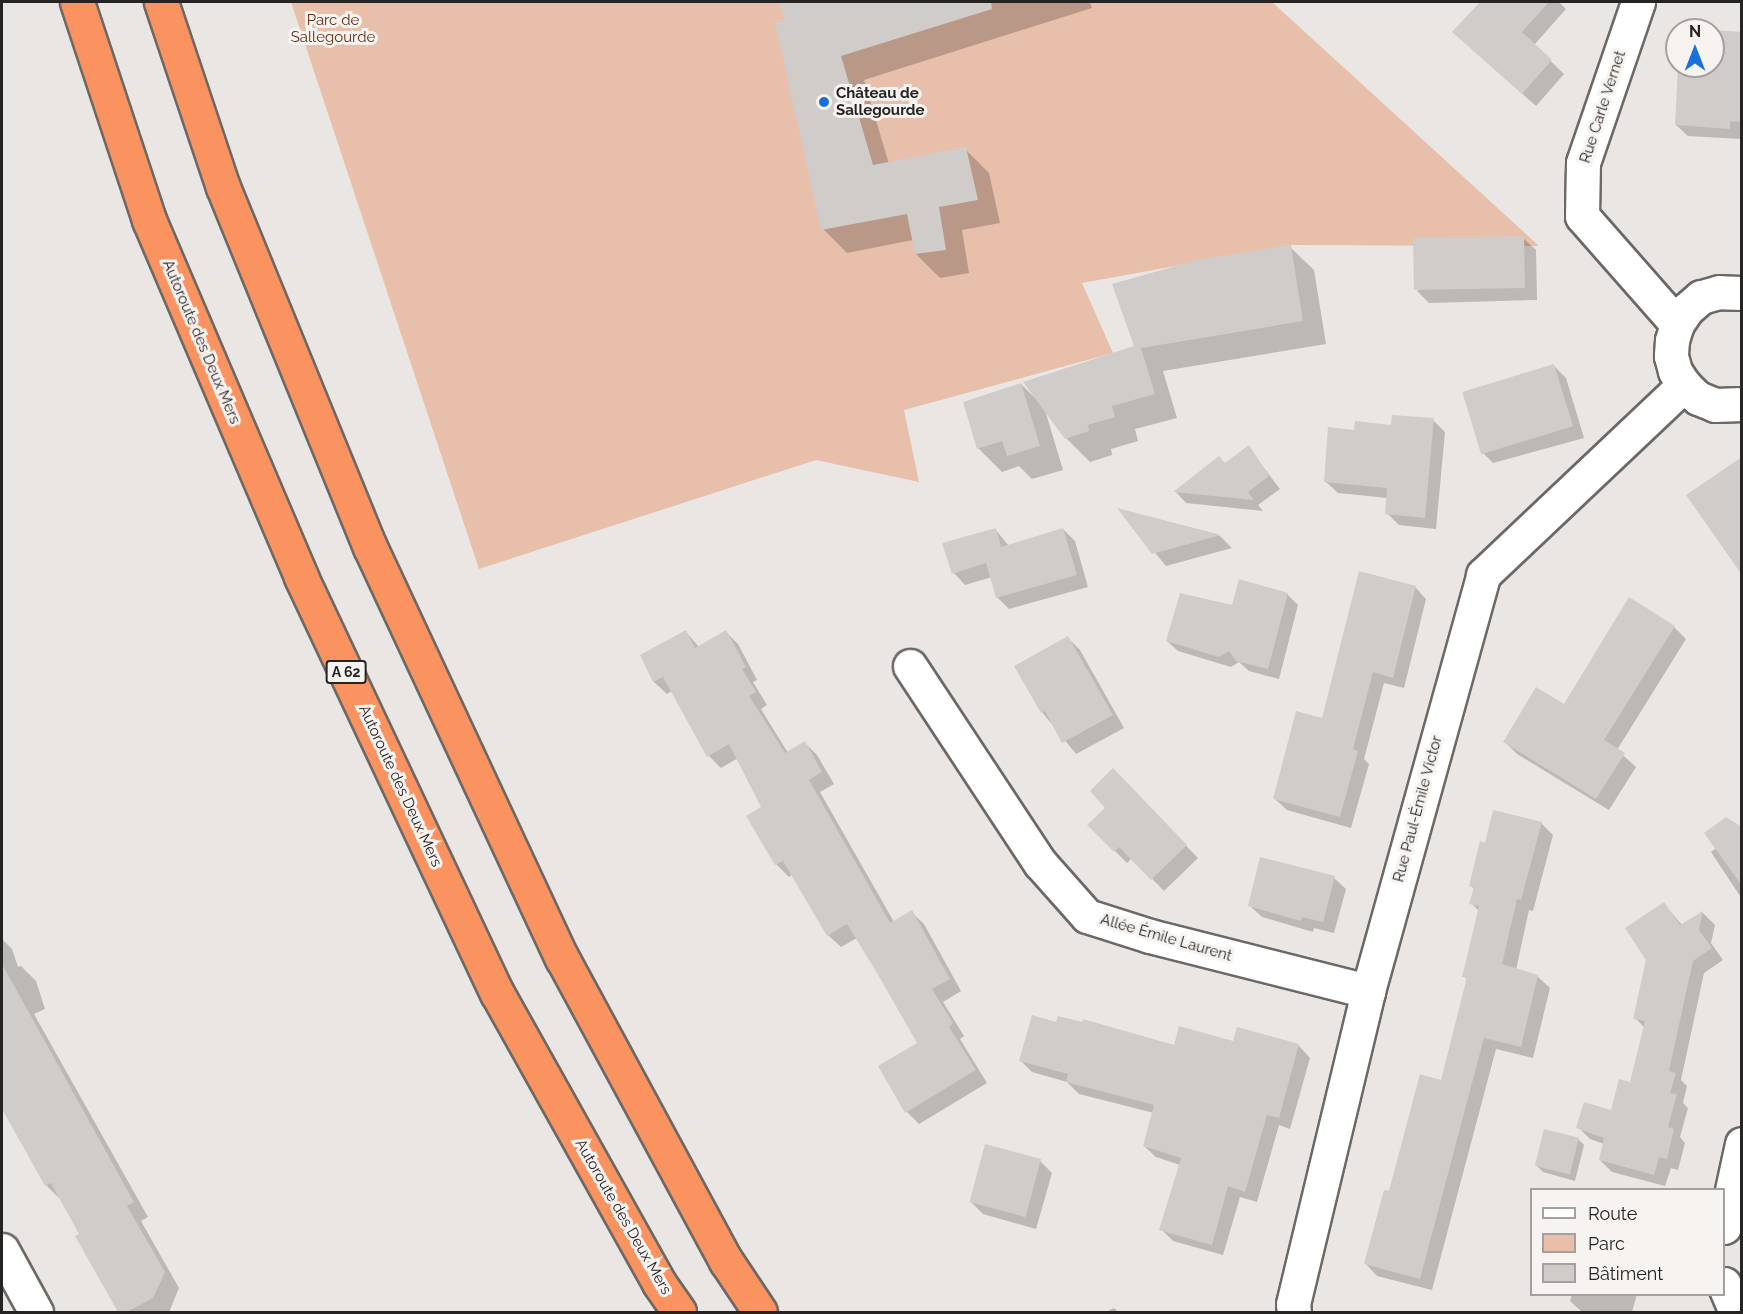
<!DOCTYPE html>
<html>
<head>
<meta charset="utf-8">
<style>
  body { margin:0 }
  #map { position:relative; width:1743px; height:1314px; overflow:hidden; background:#eae6e4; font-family:Raleway,sans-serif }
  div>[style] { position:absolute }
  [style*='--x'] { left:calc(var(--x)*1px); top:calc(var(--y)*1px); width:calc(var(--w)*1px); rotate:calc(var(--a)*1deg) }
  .green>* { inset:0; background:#e8bfab }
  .shadow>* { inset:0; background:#0003 }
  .building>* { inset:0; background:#d0ccca; transform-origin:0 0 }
  .roads { filter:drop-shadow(2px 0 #6c6866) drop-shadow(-2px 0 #6c6866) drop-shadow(0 2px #6c6866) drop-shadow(0 -2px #6c6866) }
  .minor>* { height:33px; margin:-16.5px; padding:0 16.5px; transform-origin:16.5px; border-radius:16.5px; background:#fff }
  .highway>* { height:33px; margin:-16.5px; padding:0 16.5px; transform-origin:16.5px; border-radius:16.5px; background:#fa935f }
  .dots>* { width:16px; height:16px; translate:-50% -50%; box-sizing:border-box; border:3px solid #f7f3f1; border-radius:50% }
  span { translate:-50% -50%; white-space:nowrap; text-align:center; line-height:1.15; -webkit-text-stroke:6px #f7f3f1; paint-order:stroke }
  .shield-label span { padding:2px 4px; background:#f7f3f1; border:2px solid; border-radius:4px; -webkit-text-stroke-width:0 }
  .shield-label { font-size:14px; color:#252423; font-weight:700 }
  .park-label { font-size:15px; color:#663013 }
  .poi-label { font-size:15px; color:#252423; font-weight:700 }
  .left { translate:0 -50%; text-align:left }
  .street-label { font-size:15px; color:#252423 }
  .frame { position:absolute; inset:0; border:3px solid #252423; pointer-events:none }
  .legend { position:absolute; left:1530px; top:1188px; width:195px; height:108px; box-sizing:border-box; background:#f7f3f1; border:2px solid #a3a09f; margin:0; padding:8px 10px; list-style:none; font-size:18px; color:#252423 }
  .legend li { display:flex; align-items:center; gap:12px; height:30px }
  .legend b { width:30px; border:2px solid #a3a09f }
  .north { position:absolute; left:1665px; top:18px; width:60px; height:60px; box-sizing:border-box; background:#f7f3f1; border:2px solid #a3a09f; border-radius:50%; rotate:0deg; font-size:16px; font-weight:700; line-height:24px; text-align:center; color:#252423 }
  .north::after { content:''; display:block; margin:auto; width:21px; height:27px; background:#1b71db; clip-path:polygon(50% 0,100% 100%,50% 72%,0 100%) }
</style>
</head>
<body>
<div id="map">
  <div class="green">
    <i style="clip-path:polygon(291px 2px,1272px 2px,1539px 246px,1291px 245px,1082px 283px,1113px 353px,904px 410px,919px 482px,816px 460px,479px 569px)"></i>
  </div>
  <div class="shadow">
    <i style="clip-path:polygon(781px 2px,1090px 2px,1092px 8px,864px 80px,889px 164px,965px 149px,989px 173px,1000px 223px,962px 230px,969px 273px,940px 278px,916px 254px,913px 240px,847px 253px,823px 229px)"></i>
    <i style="clip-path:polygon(1482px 2px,1559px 2px,1566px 9px,1534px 45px,1564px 74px,1536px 106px,1454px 32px)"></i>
    <i style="clip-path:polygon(1713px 32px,1742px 33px,1741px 139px,1688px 136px,1676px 125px,1679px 66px,1713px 66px)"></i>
    <i style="clip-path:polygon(1523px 238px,1536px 250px,1537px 300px,1429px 303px,1417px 291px)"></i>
    <i style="clip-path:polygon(1290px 247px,1314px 270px,1326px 344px,1163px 371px,1177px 418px,1135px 429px,1138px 441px,1111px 449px,1112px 455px,1090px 462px,1066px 438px,1045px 410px,1063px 470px,1032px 479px,1019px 466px,1002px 472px,978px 448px,1021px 384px,1034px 397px,1136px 347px)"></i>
    <i style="clip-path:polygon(1554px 366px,1566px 378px,1584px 438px,1493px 463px,1481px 451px)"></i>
    <i style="clip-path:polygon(1433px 420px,1445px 432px,1436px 529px,1399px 525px,1387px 513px,1388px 498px,1338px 493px,1325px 481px,1355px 432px)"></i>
    <i style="clip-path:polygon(1248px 447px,1280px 489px,1258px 505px,1263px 511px,1186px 503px,1176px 492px,1225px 464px)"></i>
    <i style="clip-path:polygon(1120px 510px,1220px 536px,1232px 548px,1166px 566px)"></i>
    <i style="clip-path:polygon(995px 529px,1009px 546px,1063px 529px,1075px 541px,1088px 587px,1009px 609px,997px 597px,992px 577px,965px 585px,954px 573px)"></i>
    <i style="clip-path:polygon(1415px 587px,1426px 599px,1404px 688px,1384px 683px,1364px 759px,1369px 764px,1351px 828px,1287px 810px,1275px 799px,1323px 720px)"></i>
    <i style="clip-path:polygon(1287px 594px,1298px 605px,1279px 679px,1249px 671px,1239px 662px,1231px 667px,1178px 651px,1167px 641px,1233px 607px)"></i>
    <i style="clip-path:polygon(1674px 627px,1686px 639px,1617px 750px,1636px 767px,1609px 810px,1517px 754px,1505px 742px,1565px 706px)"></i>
    <i style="clip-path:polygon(686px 632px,699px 647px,726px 632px,738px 644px,757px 680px,753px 682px,767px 705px,761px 709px,788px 753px,805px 743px,817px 755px,834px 784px,820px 792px,894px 922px,911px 912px,924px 924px,961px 991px,943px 1002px,964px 1036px,960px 1039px,987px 1083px,919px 1124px,907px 1112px,919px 1043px,857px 938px,841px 947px,828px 935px,793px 874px,789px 877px,776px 864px,748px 816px,763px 808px,738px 758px,721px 768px,709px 756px,672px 691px,667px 694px,654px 682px,642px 656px)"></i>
    <i style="clip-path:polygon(1068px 638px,1080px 650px,1124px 728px,1076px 754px,1042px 712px)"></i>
    <i style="clip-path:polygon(1113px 770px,1198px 858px,1164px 891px,1132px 858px,1127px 863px,1089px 825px,1107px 809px)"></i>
    <i style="clip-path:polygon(1541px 823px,1553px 835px,1533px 911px,1529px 910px,1516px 970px,1537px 976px,1550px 988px,1533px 1058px,1496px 1049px,1432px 1290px,1377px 1276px,1365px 1263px,1390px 1193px,1442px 1082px,1468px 980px,1464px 976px,1479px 911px,1471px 903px,1475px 890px,1471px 886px,1486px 844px)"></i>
    <i style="clip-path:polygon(1742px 829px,1742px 899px,1711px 852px)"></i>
    <i style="clip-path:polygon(1334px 878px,1346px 889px,1334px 933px,1314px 928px,1313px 932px,1262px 917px,1250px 906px)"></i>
    <i style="clip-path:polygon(1664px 904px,1682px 925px,1703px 913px,1715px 925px,1711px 943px,1723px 960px,1704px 973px,1681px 1080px,1687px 1086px,1683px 1103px,1688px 1108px,1680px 1137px,1685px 1143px,1678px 1170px,1671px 1168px,1665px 1186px,1612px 1172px,1600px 1160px,1604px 1144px,1590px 1139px,1578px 1127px,1612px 1112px,1631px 1084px,1645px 1028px,1635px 1018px)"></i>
    <i style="clip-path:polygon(2px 939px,12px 949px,18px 967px,21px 966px,36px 981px,45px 1009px,34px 1014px,148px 1217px,141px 1221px,179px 1288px,169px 1312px,120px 1312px,77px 1237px,81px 1234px,61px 1200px,46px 1185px,2px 1098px)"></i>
    <i style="clip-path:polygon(1057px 1024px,1176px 1047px,1234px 1043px,1238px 1029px,1299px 1046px,1310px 1058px,1290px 1129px,1279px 1125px,1257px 1202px,1240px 1197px,1223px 1255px,1173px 1241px,1161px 1229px,1180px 1165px,1156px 1157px,1144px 1146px,1154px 1113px,1079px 1094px,1067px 1082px,1032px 1072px,1021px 1061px)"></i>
    <i style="clip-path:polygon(1578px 1139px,1584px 1145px,1575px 1181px,1543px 1172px,1537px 1166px)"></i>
    <i style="clip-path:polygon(1040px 1161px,1052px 1173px,1036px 1229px,983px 1214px,970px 1201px)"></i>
    <i style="clip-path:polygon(1572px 1294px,1637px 1294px,1632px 1312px,1582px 1312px,1570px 1301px)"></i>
    <i style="clip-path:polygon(1114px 1308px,1118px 1312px,1106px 1312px)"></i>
  </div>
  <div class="building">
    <i style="clip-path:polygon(780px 2px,991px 2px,992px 9px,841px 56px,873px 165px,966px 147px,978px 200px,939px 207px,946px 250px,915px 254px,907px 214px,821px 230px,775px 21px,784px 21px)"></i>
    <i style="clip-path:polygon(1480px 2px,1549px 2px,1522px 32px,1552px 60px,1522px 94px,1452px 32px)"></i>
    <i style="clip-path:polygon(1713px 30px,1742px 32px,1742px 122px,1730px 121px,1730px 129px,1675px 125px,1678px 66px,1713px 66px)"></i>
    <i style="left:1524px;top:236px;width:52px;height:111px;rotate:89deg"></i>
    <i style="clip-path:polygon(1291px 245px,1303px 321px,1141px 348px,1155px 394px,1112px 406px,1115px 417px,1088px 425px,1089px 431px,1065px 439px,1023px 382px,1134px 346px,1112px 284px,1197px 260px)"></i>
    <i style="left:1554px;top:364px;width:65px;height:96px;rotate:73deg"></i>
    <i style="clip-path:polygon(1021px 383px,1040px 446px,1007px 456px,1002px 441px,977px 449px,963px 402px)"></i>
    <i style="clip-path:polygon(1392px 415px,1434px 418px,1425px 518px,1385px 514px,1387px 488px,1324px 482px,1328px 427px,1354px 430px,1355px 421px,1391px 425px)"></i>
    <i style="clip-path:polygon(1249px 445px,1269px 476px,1248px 492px,1254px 500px,1173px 492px,1219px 456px,1225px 463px)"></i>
    <i style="clip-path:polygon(1742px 457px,1742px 575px,1686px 495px)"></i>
    <i style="clip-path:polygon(1117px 508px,1221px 535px,1152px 554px)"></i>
    <i style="clip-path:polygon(996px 528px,1001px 547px,1063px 528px,1077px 575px,996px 598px,986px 563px,952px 574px,942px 543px)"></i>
    <i style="clip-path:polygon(1359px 571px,1416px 586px,1393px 678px,1373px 672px,1353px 749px,1358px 751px,1340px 817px,1273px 799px,1296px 711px,1322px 718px)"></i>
    <i style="clip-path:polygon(1239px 579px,1288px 593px,1268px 669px,1236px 661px,1229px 651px,1219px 657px,1166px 641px,1180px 593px,1232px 605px)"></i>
    <i style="clip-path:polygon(1629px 597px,1675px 626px,1604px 740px,1625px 753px,1596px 799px,1503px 742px,1536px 687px,1564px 704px)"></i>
    <i style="clip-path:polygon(686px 630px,695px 648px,726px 630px,746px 667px,742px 669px,756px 692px,749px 696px,785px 753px,805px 741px,822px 772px,809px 780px,890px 923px,912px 910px,950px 979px,932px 989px,953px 1023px,949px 1027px,976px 1070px,905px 1113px,878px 1066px,917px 1043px,877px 973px,847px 924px,827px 936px,783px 861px,775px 865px,746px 816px,761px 807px,729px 744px,707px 757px,663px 677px,653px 682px,640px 655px)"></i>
    <i style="clip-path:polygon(1068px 636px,1113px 715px,1062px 743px,1045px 711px,1041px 713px,1014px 666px)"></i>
    <i style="clip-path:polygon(1113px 768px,1187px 845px,1151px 880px,1119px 847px,1114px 852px,1087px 825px,1105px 808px,1090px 791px)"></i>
    <i style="clip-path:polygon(1493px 810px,1542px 822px,1521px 900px,1517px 899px,1502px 964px,1538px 975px,1521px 1047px,1484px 1038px,1420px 1279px,1364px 1264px,1384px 1190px,1389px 1191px,1420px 1074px,1441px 1080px,1467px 977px,1462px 977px,1479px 906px,1469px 904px,1474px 887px,1469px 886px,1480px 841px,1485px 843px)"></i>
    <i style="clip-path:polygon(1726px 817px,1742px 827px,1742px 886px,1704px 833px)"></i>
    <i style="clip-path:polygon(1260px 857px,1335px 876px,1323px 922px,1302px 917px,1301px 921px,1248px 906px)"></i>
    <i style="clip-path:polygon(1664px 902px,1680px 925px,1703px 911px,1699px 930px,1712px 948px,1693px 961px,1669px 1071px,1676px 1073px,1670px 1093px,1677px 1094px,1668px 1127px,1674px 1129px,1667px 1159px,1659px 1157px,1654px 1175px,1599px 1160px,1604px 1138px,1576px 1128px,1584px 1102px,1611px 1110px,1619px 1079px,1630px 1082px,1645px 1021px,1633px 1019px,1646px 960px,1625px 928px)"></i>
    <i style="clip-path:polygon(2px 964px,134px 1202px,127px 1206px,165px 1272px,153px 1298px,127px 1312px,118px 1312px,75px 1236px,79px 1234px,51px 1183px,45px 1186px,2px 1109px)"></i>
    <i style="clip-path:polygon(1032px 1015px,1056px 1022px,1058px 1016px,1082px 1022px,1083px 1019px,1174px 1045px,1179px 1026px,1233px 1041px,1237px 1027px,1299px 1044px,1279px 1118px,1267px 1115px,1245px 1192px,1228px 1186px,1212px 1245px,1159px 1230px,1181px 1158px,1143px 1146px,1154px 1105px,1066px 1082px,1068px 1074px,1019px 1061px)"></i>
    <i style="left:1544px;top:1129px;width:36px;height:38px;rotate:14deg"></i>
    <i style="left:985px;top:1144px;width:58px;height:60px;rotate:15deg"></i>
  </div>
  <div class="roads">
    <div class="minor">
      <i style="--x:1638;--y:2;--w:170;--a:108.9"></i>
      <i style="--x:1583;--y:163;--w:53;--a:91.1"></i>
      <i style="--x:1582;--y:216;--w:144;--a:48.7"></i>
      <i style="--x:1742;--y:293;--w:23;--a:-178"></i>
      <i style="--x:1719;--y:292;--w:19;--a:164"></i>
      <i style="--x:1701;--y:297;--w:18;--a:139"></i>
      <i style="--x:1687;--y:309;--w:18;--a:124"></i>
      <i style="--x:1677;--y:324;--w:17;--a:107"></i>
      <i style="--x:1672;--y:340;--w:16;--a:94"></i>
      <i style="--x:1671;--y:356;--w:16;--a:75"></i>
      <i style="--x:1675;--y:371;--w:17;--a:57"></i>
      <i style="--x:1684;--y:385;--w:19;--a:43"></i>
      <i style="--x:1698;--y:398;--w:18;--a:22"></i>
      <i style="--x:1715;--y:405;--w:27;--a:-2"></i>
      <i style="--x:910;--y:666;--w:236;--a:56.6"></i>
      <i style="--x:1040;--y:863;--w:71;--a:48.4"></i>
      <i style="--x:1087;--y:916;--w:66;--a:17.6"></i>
      <i style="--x:1150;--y:936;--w:225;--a:14.2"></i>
      <i style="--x:1724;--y:1227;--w:85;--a:-77.8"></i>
      <i style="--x:2;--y:1250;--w:71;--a:61.3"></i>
      <i style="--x:1724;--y:1284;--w:30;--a:67"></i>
      <i style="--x:1294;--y:1312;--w:8;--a:-97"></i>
      <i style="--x:1293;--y:1304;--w:322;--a:-76.5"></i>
      <i style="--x:1368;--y:991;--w:432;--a:-74.5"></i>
      <i style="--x:1483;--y:575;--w:277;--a:-43.4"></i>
    </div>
    <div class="highway">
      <i style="--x:77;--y:2;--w:230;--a:71.7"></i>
      <i style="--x:149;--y:220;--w:388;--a:66.9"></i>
      <i style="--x:301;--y:577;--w:460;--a:64.8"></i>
      <i style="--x:497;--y:993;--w:332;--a:60.8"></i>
      <i style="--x:659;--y:1283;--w:35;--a:55"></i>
      <i style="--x:161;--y:2;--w:195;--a:71.5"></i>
      <i style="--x:223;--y:187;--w:389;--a:67.8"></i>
      <i style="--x:370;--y:547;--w:454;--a:65"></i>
      <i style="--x:562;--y:958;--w:345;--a:61.6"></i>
      <i style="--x:726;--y:1261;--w:61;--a:56.3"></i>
    </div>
  </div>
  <div class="dots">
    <i style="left:824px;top:102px;background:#1b71db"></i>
  </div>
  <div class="shield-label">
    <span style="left:346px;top:672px">A 62</span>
  </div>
  <div class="park-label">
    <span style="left:333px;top:29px">Parc de<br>Sallegourde</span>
  </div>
  <div class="poi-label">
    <span class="left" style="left:836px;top:102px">Château de<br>Sallegourde</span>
  </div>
  <div class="street-label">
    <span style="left:1603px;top:107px;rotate:-72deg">Rue Carle Vernet</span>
    <span style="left:201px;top:342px;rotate:67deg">Autoroute des Deux Mers</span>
    <span style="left:400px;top:786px;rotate:65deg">Autoroute des Deux Mers</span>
    <span style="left:1418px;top:809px;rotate:-75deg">Rue Paul-Émile Victor</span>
    <span style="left:1166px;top:938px;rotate:16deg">Allée Émile Laurent</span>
    <span style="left:623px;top:1217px;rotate:60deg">Autoroute des Deux Mers</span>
  </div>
  <div class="frame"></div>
  <ul class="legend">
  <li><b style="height:8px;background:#fff"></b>Route</li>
  <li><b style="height:16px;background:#e8bfab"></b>Parc</li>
  <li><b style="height:16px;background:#d0ccca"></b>Bâtiment</li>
  </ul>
  <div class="north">N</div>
</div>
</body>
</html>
